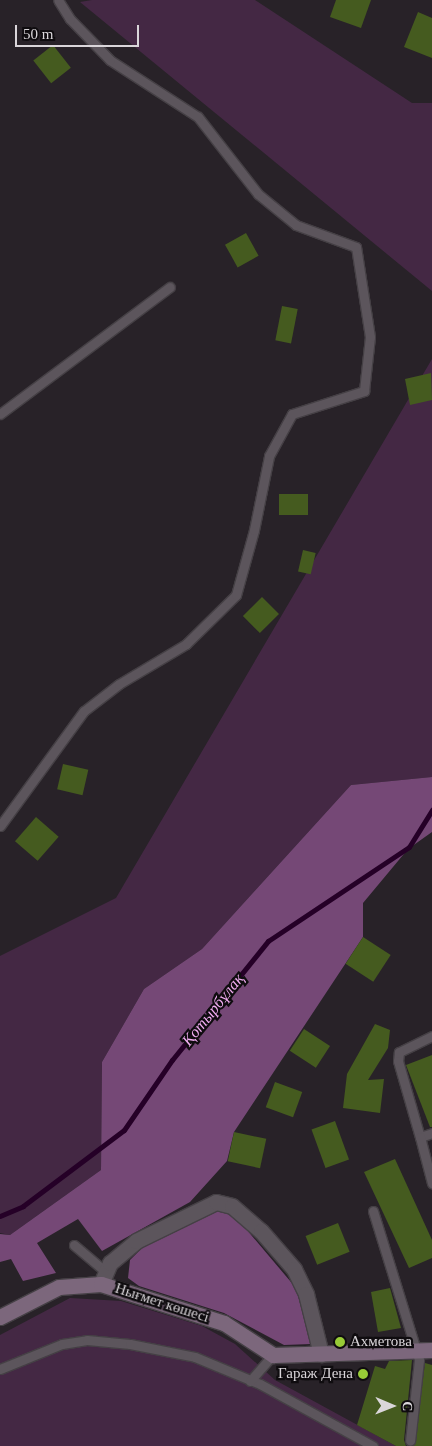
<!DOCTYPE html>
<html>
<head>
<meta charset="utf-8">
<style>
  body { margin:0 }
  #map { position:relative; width:432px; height:1446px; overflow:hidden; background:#282228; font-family:"Times New Roman",serif }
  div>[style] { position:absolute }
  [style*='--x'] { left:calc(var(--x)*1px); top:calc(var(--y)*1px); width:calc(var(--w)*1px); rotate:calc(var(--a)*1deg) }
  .green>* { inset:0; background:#442844 }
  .forest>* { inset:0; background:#754876 }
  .stream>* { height:5px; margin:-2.5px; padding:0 2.5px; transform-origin:2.5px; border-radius:2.5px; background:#250027 }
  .building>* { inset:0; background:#455b1f; transform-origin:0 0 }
  .roads { filter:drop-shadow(1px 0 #454045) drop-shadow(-1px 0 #454045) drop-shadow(0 1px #454045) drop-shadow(0 -1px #454045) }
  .lane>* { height:9px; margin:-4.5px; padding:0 4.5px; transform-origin:4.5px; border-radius:4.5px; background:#5c555c }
  .street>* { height:15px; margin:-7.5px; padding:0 7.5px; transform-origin:7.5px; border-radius:7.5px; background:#5c555c }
  .secondary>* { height:15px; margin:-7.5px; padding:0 7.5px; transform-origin:7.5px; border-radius:7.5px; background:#7c677c }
  .dots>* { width:14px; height:14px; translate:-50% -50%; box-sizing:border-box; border:2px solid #0f0c0f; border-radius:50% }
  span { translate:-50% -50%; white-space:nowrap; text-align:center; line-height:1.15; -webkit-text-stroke:4.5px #0f0c0f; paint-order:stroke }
  .street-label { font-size:15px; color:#dad6da }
  .poi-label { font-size:15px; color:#dad6da }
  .left { translate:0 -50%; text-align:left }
  .right { translate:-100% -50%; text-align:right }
  .water-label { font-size:16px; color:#f2adf2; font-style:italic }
  .north { position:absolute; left:367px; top:1381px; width:50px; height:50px; -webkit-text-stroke:4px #0f0c0f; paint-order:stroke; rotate:91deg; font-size:14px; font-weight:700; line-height:20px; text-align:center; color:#dad6da }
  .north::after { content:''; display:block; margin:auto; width:18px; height:22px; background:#dad6da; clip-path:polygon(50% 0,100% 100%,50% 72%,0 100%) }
  .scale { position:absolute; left:15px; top:25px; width:124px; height:22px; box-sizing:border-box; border:2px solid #dad6da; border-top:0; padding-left:6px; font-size:15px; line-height:18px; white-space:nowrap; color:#dad6da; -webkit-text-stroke:4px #0f0c0f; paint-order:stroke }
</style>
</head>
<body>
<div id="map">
  <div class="green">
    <i style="clip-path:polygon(92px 0,255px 0,412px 103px,432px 103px,432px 291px,80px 2px)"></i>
    <i style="clip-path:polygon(432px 359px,432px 777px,351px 785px,202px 949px,144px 989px,102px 1062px,101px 1170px,10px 1235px,0 1233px,0 956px,116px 898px)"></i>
    <i style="clip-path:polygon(70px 1298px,121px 1301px,202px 1326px,235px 1344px,275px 1380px,396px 1446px,0 1446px,0 1335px)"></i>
  </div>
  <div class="forest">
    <i style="clip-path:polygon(432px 777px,432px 832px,408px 849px,363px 903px,363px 937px,234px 1132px,227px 1161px,190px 1202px,102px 1251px,78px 1219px,37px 1243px,56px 1273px,23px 1281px,11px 1259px,0 1262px,0 1234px,10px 1235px,101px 1170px,102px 1062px,144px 989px,202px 949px,351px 785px)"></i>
    <i style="clip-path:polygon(216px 1207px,230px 1210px,296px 1288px,311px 1344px,284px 1345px,224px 1313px,139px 1286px,128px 1278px,130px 1260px,145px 1245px)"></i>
  </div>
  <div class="stream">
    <i style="--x:0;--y:1216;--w:25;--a:-23"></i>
    <i style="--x:23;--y:1206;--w:126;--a:-37"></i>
    <i style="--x:124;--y:1130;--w:85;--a:-55.6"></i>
    <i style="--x:172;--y:1060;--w:153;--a:-51.1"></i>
    <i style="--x:268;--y:941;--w:169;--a:-33.7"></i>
    <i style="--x:409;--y:847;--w:44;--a:-58.1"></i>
  </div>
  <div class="building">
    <i style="clip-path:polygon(336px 0,371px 0,361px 28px,330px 17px)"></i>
    <i style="clip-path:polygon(418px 12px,432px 18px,432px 58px,404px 47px)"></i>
    <i style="left:53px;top:45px;width:29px;height:25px;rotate:52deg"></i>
    <i style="left:246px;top:233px;width:26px;height:24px;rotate:61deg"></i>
    <i style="left:282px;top:306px;width:16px;height:35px;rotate:11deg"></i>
    <i style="clip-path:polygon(431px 373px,432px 400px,410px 405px,405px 379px)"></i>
    <i style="left:308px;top:494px;width:21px;height:29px;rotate:90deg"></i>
    <i style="left:303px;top:550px;width:13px;height:22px;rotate:13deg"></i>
    <i style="left:262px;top:597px;width:24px;height:27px;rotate:45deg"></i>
    <i style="left:63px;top:764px;width:26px;height:26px;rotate:13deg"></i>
    <i style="left:36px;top:817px;width:30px;height:32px;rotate:41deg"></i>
    <i style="left:363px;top:937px;width:33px;height:32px;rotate:33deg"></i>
    <i style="clip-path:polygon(375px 1024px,390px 1030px,388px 1048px,368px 1080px,384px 1079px,380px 1113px,343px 1108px,347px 1074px)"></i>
    <i style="left:304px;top:1029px;width:31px;height:26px;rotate:33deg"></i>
    <i style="clip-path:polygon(432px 1055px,432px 1127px,430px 1127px,406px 1065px)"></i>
    <i style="left:275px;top:1082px;width:29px;height:27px;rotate:20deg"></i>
    <i style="left:335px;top:1121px;width:41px;height:25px;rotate:70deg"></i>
    <i style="left:234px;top:1132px;width:33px;height:30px;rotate:12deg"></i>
    <i style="clip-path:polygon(395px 1159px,432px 1240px,432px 1258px,409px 1268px,364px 1172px)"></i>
    <i style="left:338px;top:1223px;width:31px;height:35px;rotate:68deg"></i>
    <i style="clip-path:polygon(390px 1288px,401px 1328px,378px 1332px,371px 1292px)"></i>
    <i style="clip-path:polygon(412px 1360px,404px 1440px,406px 1446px,396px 1446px,357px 1425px,375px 1366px,385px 1369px,389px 1361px)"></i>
    <i style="clip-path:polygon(425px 1363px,432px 1365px,432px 1446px,414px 1446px)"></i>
  </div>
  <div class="roads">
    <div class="lane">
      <i style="--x:0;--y:414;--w:212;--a:-36.8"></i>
      <i style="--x:0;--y:826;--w:142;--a:-53.9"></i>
      <i style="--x:84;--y:711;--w:44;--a:-37.6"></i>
      <i style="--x:119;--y:684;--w:78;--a:-30.8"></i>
      <i style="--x:186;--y:644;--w:70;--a:-44.4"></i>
      <i style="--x:236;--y:595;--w:67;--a:-74.5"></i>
      <i style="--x:254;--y:530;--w:76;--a:-78.5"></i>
      <i style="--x:269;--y:456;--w:48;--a:-61.3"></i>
      <i style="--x:292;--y:414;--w:76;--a:-17.7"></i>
      <i style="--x:364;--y:391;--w:54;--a:-83.7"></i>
      <i style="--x:370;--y:337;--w:91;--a:-98.8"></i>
      <i style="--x:356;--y:247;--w:64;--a:-159.9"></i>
      <i style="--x:296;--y:225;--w:49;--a:-140.8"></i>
      <i style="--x:258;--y:194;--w:98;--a:-127.9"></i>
      <i style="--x:198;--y:117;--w:105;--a:-147.1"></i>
      <i style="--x:110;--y:60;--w:57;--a:-134.3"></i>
      <i style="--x:70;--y:19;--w:22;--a:-122"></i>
      <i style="--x:432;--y:1036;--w:37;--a:154"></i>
      <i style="--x:399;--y:1052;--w:9;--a:96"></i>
      <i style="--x:398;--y:1061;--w:79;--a:73.9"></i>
      <i style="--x:420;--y:1137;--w:13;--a:-18"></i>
      <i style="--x:420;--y:1137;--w:48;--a:75.4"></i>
      <i style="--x:373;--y:1211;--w:156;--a:72.8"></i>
      <i style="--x:419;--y:1360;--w:81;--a:96.3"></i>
      <i style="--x:74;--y:1245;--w:42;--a:40.2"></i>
      <i style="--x:0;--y:1369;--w:67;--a:-22"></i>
      <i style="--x:62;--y:1344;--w:25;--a:-9"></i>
      <i style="--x:87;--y:1340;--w:43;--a:5.3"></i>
      <i style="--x:130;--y:1344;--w:66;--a:11.3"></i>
      <i style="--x:195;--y:1357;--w:70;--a:22.6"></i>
      <i style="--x:260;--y:1384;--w:129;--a:28.8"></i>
      <i style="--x:250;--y:1381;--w:35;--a:-49"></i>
    </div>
    <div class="street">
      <i style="--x:101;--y:1284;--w:23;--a:-67"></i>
      <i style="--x:110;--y:1263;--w:34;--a:-40"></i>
      <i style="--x:136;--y:1241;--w:89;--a:-26"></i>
      <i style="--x:216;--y:1202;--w:16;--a:14"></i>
      <i style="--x:232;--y:1206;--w:38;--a:41"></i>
      <i style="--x:261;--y:1231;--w:50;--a:49"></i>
      <i style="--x:294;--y:1269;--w:28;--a:64"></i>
      <i style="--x:306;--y:1294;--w:62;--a:76"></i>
    </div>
    <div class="secondary">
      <i style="--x:0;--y:1317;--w:66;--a:-27"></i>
      <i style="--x:59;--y:1287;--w:42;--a:-4.1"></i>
      <i style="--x:101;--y:1284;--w:129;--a:17.6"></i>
      <i style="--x:224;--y:1323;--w:59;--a:33.1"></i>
      <i style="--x:273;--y:1355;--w:159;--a:-1.8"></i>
    </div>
  </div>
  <div class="dots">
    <i style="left:340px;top:1342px;background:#98cb37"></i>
    <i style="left:363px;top:1374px;background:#98cb37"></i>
  </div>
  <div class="street-label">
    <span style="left:162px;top:1303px;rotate:18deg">Нығмет көшесі</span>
  </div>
  <div class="poi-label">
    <span class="left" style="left:350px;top:1342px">Ахметова</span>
    <span class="right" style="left:353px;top:1374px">Гараж Дена</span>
  </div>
  <div class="water-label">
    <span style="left:213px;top:1010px;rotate:-51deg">Қотырбұлақ</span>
  </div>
  <div class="north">С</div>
  <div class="scale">50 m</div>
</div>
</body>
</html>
